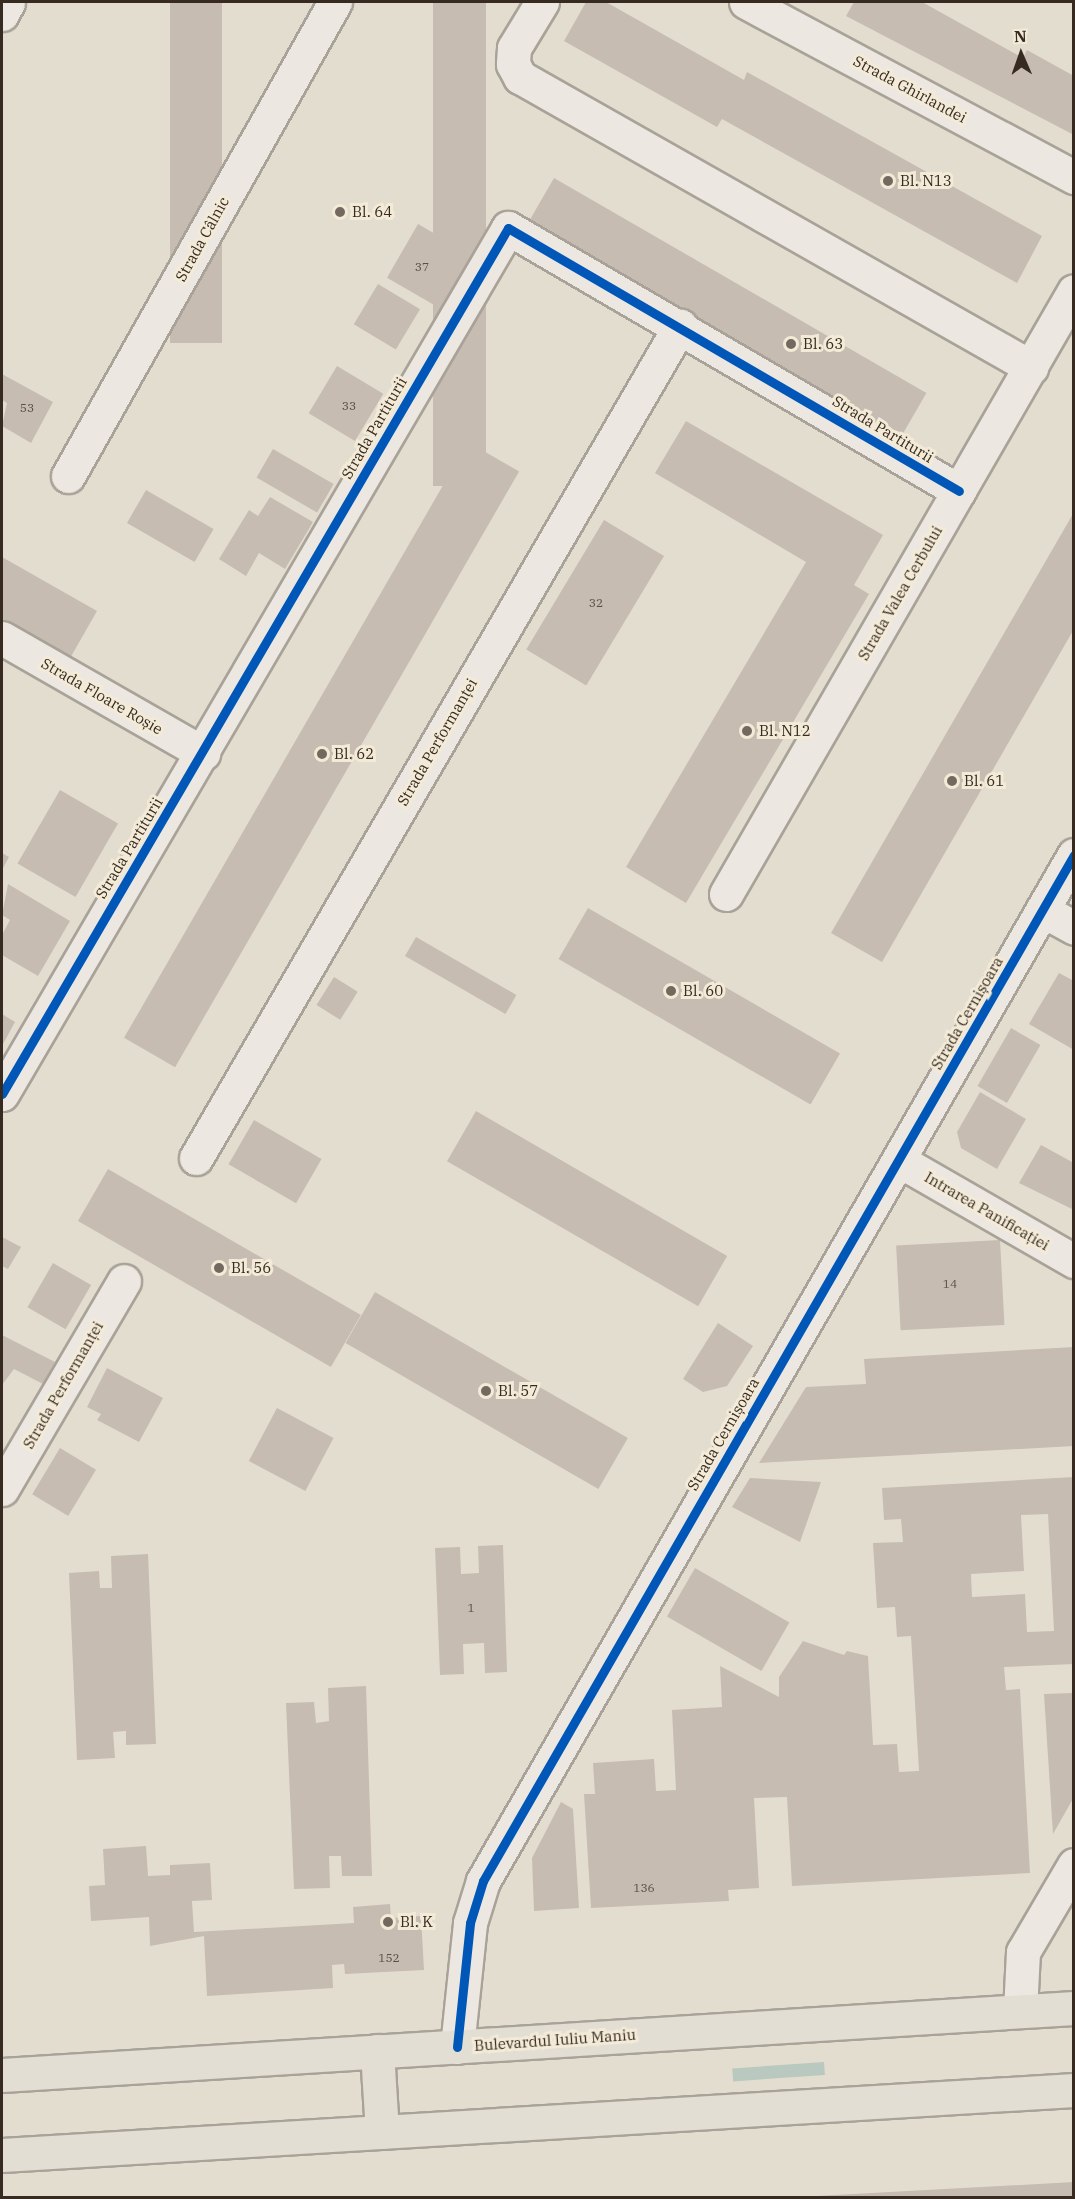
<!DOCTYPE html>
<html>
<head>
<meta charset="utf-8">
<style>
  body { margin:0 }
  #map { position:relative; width:1075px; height:2199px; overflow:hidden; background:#e3ddd0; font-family:"IBM Plex Serif",serif }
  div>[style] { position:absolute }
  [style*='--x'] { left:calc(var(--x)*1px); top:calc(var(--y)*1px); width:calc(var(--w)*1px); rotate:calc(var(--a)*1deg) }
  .water>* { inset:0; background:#bac9bf; transform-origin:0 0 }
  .building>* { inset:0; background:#c7bcb1; transform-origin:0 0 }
  .roads { filter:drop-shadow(2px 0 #a9a298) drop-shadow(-2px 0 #a9a298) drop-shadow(0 2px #a9a298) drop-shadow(0 -2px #a9a298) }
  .street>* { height:33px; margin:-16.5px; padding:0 16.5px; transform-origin:16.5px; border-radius:16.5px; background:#ece8e1 }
  .primary>* { height:33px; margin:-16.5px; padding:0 16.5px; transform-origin:16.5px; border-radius:16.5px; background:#e3ded3 }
  .cycleway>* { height:9px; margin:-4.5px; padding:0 4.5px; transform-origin:4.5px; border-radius:4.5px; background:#0057b8 }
  .dots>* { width:16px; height:16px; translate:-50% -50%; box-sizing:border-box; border:3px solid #f3ead7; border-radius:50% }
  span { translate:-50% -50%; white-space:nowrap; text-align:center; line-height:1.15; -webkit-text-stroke:6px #f3ead7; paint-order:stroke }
  .number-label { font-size:12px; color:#5b4f45 }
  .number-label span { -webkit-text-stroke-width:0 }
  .street-label { font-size:15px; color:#372b21 }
  .poi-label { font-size:15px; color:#372b21 }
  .left { translate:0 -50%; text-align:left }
  .frame { position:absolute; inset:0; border:3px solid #372b21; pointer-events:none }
  .north { position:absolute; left:991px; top:24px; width:60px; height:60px; -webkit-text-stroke:4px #f3ead7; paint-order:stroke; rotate:358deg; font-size:16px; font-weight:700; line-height:24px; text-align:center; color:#372b21 }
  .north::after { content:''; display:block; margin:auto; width:21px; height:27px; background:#372b21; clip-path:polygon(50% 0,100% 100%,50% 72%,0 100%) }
</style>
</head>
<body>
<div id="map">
  <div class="water">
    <i style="left:824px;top:2062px;width:13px;height:92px;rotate:86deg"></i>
  </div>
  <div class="building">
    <i style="left:170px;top:2px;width:52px;height:341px"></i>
    <i style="left:433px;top:2px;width:53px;height:484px"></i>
    <i style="clip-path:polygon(586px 2px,606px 2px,744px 80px,747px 72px,1042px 236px,1017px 283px,722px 119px,717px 127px,564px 41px)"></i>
    <i style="clip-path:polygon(854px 2px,922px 2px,1023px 58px,1027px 50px,1074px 76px,1074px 135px,846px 16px)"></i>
    <i style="left:554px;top:178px;width:430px;height:54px;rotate:30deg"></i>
    <i style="left:418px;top:224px;width:62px;height:62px;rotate:30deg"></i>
    <i style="left:378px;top:284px;width:49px;height:47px;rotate:31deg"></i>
    <i style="left:337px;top:366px;width:54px;height:55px;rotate:31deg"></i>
    <i style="clip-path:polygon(2px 374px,53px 402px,31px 443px,2px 426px,7px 403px,2px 400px)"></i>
    <i style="clip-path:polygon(686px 421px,883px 535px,854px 585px,869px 594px,686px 903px,626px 867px,806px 562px,655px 473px)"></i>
    <i style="left:468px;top:442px;width:59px;height:688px;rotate:30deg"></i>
    <i style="left:273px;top:449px;width:70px;height:33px;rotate:30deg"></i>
    <i style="left:146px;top:490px;width:78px;height:38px;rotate:30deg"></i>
    <i style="clip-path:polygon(270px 497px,313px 522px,285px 569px,259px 553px,246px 576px,219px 559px,249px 510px,258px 516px)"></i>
    <i style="clip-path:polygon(1074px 512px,1074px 629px,882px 962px,831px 933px)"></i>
    <i style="left:604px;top:520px;width:70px;height:151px;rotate:31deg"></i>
    <i style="clip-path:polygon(2px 557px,97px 611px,69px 660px,2px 621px)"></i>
    <i style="left:60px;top:790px;width:67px;height:85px;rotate:30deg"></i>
    <i style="clip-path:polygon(2px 853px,9px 857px,2px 870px)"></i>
    <i style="clip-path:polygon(8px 884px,70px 921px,38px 976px,2px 955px,2px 935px,10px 920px,2px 915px)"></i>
    <i style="left:588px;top:908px;width:291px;height:59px;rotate:30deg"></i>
    <i style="left:416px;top:937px;width:116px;height:22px;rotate:30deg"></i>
    <i style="clip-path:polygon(1059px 973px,1074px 981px,1074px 1050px,1029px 1024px)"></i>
    <i style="left:334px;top:977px;width:28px;height:33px;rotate:32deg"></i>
    <i style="clip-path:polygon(2px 1014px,15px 1022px,2px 1046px)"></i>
    <i style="left:1011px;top:1028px;width:34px;height:67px;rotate:30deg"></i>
    <i style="clip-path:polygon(980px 1092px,1026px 1119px,997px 1169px,961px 1148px,957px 1132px)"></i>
    <i style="left:476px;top:1111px;width:290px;height:58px;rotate:30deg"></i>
    <i style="left:254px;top:1120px;width:78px;height:51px;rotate:30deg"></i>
    <i style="clip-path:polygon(1041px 1145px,1074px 1163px,1074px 1210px,1019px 1183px)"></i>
    <i style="left:108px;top:1169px;width:292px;height:60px;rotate:30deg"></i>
    <i style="clip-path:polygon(2px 1237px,21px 1247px,8px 1269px,2px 1266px)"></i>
    <i style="left:1000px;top:1240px;width:85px;height:104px;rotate:87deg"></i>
    <i style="left:53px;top:1263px;width:44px;height:51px;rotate:30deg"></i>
    <i style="left:375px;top:1292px;width:292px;height:59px;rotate:30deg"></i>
    <i style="clip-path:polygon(718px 1323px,753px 1346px,727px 1386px,703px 1392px,683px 1379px)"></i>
    <i style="clip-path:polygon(2px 1335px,55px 1362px,43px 1384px,14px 1369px,2px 1385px)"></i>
    <i style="clip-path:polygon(1074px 1347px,1074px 1446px,759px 1463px,806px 1387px,866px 1384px,864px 1359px)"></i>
    <i style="clip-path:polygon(107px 1368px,163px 1398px,139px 1442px,97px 1420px,101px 1414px,87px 1407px)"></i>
    <i style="left:277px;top:1408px;width:64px;height:60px;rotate:28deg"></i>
    <i style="left:60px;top:1448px;width:42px;height:54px;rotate:31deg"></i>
    <i style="clip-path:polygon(evenodd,1074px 1477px,1074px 1664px,1004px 1667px,1006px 1690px,1020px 1689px,1030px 1873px,792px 1886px,787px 1797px,754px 1798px,759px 1888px,728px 1890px,729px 1901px,591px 1908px,584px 1794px,595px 1794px,593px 1763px,654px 1759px,656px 1791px,676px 1790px,672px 1710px,722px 1707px,720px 1666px,779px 1697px,779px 1677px,803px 1641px,844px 1655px,847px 1651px,868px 1656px,873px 1745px,897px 1744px,899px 1772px,919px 1771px,911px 1636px,897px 1637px,895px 1607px,877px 1608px,873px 1543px,903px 1542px,901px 1519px,884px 1520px,882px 1488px,1074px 1477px,1048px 1514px,1054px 1631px,1027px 1632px,1025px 1594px,972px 1597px,971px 1574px,1024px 1571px,1021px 1515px,1048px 1514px)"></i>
    <i style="clip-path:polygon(750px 1478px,821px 1482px,800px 1542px,732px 1507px)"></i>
    <i style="clip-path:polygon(503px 1545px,507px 1672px,485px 1673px,484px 1643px,463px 1644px,464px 1674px,440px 1675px,435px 1548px,460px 1547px,461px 1574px,479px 1573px,478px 1546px)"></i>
    <i style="clip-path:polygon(148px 1554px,156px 1744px,126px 1745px,126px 1731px,113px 1732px,115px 1758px,77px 1760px,69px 1573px,99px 1571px,100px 1588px,112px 1588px,111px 1556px)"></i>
    <i style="left:695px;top:1568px;width:109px;height:56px;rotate:30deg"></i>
    <i style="clip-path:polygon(366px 1686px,372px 1876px,342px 1876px,341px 1856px,329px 1856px,330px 1888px,294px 1889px,286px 1703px,314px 1702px,316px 1723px,329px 1721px,328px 1688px)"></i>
    <i style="clip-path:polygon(1074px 1693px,1074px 1797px,1053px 1834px,1044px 1694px)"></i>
    <i style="clip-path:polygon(561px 1802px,573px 1809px,579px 1908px,534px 1911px,532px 1858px)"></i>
    <i style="clip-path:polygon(146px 1846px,148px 1876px,170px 1875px,170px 1865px,210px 1863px,212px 1900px,192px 1901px,194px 1932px,354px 1923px,353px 1907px,390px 1904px,391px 1918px,421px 1916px,424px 1970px,345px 1974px,344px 1964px,332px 1965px,333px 1988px,207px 1996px,204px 1936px,150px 1946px,149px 1917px,91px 1921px,89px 1886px,105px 1885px,103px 1849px)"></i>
    <i style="clip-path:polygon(1074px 2182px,1074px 2198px,816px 2198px,816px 2196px)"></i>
  </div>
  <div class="roads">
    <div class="street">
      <i style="--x:542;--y:2;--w:54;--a:121.3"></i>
      <i style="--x:514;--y:48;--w:16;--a:94"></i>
      <i style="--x:513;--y:64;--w:15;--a:62"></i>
      <i style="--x:520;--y:77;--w:588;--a:29.58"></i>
      <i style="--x:746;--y:2;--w:372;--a:28.1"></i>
      <i style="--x:2;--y:14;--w:13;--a:-63"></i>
      <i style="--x:68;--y:476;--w:544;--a:-60.61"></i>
      <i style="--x:2;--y:638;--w:232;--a:29.8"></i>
      <i style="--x:726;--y:894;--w:696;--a:-60.01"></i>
      <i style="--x:1042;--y:910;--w:37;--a:29"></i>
      <i style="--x:2;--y:1094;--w:1003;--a:-59.7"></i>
      <i style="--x:508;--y:228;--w:522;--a:30.25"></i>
      <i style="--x:196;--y:1158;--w:963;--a:-59.81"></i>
      <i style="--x:900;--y:1161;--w:201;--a:29.9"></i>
      <i style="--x:2;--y:1489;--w:241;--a:-59.6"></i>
      <i style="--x:1020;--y:2011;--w:59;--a:-87.1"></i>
      <i style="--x:1023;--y:1952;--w:101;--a:-59.6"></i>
      <i style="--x:457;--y:2047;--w:125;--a:-84"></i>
      <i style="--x:470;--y:1923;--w:44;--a:-72.8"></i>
      <i style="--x:483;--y:1881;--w:1184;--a:-60.06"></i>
    </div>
    <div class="primary">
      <i style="--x:377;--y:2051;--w:81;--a:86.5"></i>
      <i style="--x:2;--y:2075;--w:1074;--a:-3.58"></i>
      <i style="--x:2;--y:2155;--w:1074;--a:-3.47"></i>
    </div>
  </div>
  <div class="cycleway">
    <i style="--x:2;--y:1094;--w:1003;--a:-59.7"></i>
    <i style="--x:508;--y:228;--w:522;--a:30.25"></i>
    <i style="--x:457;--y:2047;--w:125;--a:-84"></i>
    <i style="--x:470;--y:1923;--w:44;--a:-72.8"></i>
    <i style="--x:483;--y:1881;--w:1184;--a:-60.06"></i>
  </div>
  <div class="dots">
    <i style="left:888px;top:181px;background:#73695e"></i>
    <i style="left:340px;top:212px;background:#73695e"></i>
    <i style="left:791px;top:344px;background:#73695e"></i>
    <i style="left:747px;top:731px;background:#73695e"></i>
    <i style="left:322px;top:754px;background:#73695e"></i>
    <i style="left:952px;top:781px;background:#73695e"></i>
    <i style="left:671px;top:991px;background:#73695e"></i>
    <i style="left:219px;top:1268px;background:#73695e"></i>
    <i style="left:486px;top:1391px;background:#73695e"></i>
    <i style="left:388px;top:1922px;background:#73695e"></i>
  </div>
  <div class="number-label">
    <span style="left:422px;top:267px">37</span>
    <span style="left:349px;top:406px">33</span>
    <span style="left:27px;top:408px">53</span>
    <span style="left:596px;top:603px">32</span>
    <span style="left:950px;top:1284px">14</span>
    <span style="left:471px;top:1608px">1</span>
    <span style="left:644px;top:1888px">136</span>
    <span style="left:389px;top:1958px">152</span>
  </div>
  <div class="street-label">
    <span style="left:910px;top:89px;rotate:28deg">Strada Ghirlandei</span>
    <span style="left:202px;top:239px;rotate:-61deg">Strada Câlnic</span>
    <span style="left:374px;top:428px;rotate:-60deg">Strada Partiturii</span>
    <span style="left:883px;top:429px;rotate:31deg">Strada Partiturii</span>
    <span style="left:900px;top:593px;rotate:-60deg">Strada Valea Cerbului</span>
    <span style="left:102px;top:696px;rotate:30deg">Strada Floare Roșie</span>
    <span style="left:437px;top:742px;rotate:-60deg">Strada Performanței</span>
    <span style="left:129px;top:848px;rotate:-59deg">Strada Partiturii</span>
    <span style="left:967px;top:1013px;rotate:-60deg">Strada Cernișoara</span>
    <span style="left:987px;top:1211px;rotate:30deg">Intrarea Panificației</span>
    <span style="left:63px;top:1385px;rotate:-60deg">Strada Performanței</span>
    <span style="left:723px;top:1434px;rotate:-60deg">Strada Cernișoara</span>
    <span style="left:555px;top:2040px;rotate:-4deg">Bulevardul Iuliu Maniu</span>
  </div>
  <div class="poi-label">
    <span class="left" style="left:900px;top:181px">Bl. N13</span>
    <span class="left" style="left:352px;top:212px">Bl. 64</span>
    <span class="left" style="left:803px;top:344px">Bl. 63</span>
    <span class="left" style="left:759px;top:731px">Bl. N12</span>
    <span class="left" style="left:334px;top:754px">Bl. 62</span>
    <span class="left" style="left:964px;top:781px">Bl. 61</span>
    <span class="left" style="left:683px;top:991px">Bl. 60</span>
    <span class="left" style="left:231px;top:1268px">Bl. 56</span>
    <span class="left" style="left:498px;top:1391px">Bl. 57</span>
    <span class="left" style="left:400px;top:1922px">Bl. K</span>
  </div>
  <div class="frame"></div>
  <div class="north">N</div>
</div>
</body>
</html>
